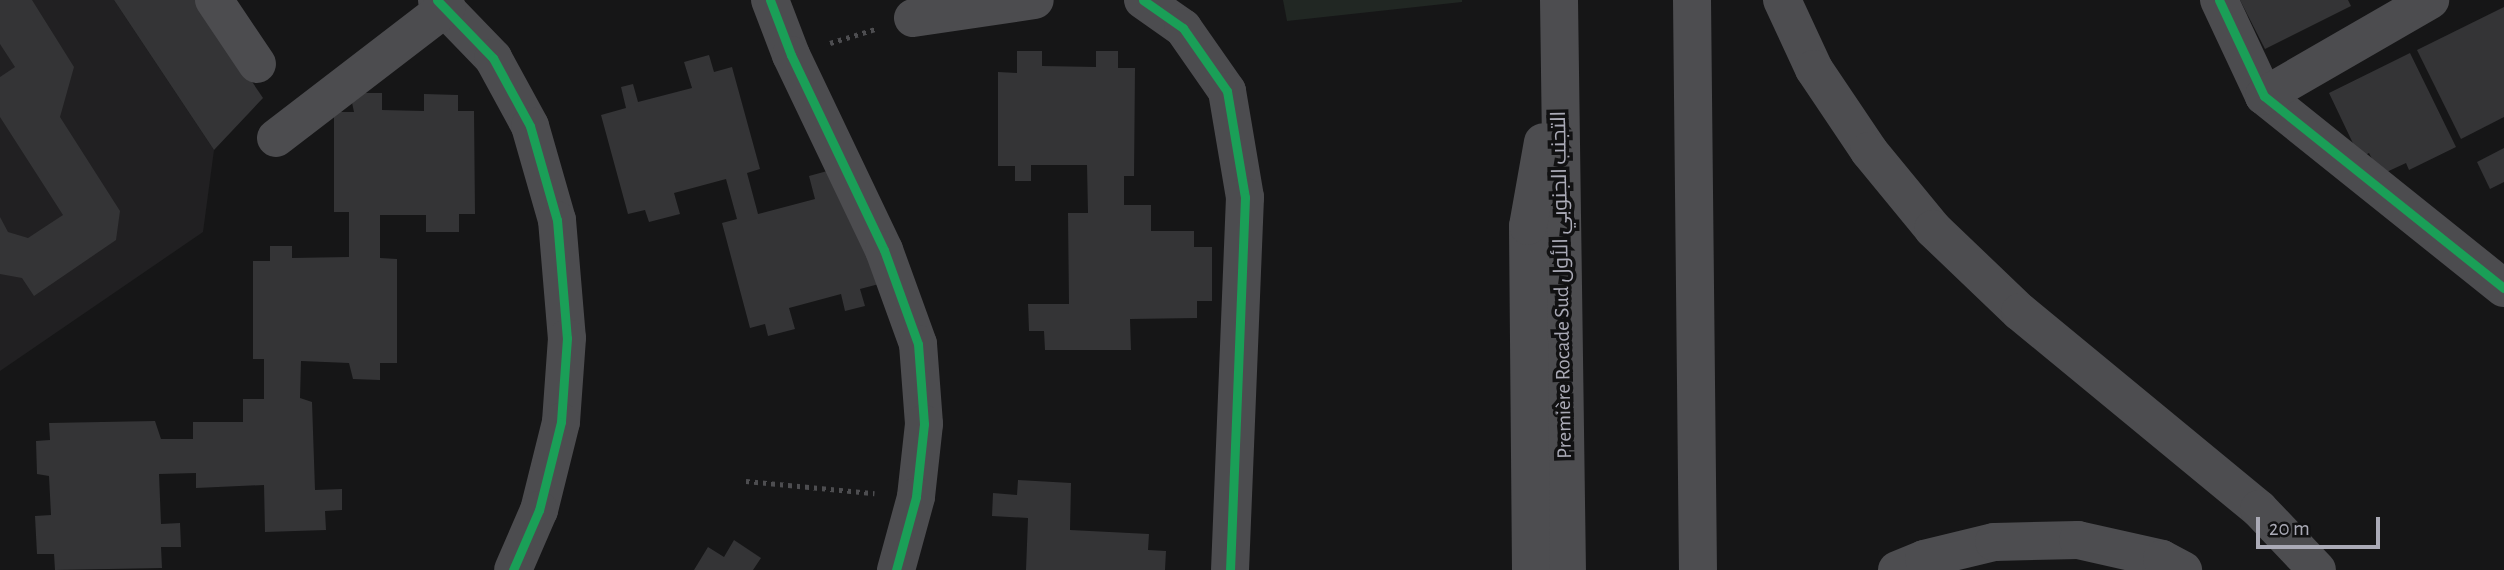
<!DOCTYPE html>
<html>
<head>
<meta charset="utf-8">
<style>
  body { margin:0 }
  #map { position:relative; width:2504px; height:570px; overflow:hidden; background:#161617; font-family:"Alegreya Sans",Cairo,sans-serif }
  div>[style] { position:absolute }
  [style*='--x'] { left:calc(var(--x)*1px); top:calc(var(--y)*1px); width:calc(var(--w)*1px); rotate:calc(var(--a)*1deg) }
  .built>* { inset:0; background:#212022 }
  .green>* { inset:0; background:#212723 }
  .building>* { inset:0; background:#343436 }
  .path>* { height:4.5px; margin-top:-2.25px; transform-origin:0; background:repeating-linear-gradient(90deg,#4d4d50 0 3.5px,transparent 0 8.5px) }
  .minor>* { height:38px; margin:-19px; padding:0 19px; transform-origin:19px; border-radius:19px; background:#4c4c4f }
  .highway>* { height:38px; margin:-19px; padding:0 19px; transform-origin:19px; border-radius:19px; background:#4d4d50 }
  .cycleway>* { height:9px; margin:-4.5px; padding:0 4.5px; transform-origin:4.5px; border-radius:4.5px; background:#1a9f57 }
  span { translate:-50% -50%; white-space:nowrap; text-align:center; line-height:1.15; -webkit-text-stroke:7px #111112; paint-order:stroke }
  .street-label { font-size:21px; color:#aaaab6 }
  .scale { position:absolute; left:2256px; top:517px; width:124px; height:32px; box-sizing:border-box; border:4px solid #aaaab6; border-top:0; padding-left:9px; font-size:21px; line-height:24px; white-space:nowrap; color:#aaaab6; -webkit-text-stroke:5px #111112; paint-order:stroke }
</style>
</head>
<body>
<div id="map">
  <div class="built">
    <i style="clip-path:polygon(0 0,114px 0,214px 150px,203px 232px,0 371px)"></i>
  </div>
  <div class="green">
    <i style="clip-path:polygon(1283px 0,1462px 0,1462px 2px,1287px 21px)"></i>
  </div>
  <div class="building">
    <i style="clip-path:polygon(0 0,32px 0,74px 67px,60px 117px,120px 211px,116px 240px,34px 296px,22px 278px,0 274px,0 217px,8px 232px,28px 238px,63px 215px,0 117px,0 77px,15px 67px,0 44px)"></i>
    <i style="clip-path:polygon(114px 0,197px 0,263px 98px,214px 150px)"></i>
    <i style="clip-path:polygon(2240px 0,2348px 0,2351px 6px,2265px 49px)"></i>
    <i style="clip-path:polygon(2504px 7px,2504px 117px,2461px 139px,2417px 50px)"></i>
    <i style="clip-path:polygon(1017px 51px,1042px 51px,1042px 66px,1096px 67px,1096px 51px,1118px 51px,1118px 68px,1135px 68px,1134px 176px,1124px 176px,1124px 205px,1151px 205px,1151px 231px,1194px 231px,1194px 247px,1212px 247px,1212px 301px,1197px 301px,1197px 318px,1130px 319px,1131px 350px,1045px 350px,1044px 331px,1029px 331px,1028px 304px,1069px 304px,1068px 213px,1088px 213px,1087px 165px,1031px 165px,1031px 181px,1015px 181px,1015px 166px,998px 166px,998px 72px,1017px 73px)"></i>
    <i style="clip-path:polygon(2410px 53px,2456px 147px,2409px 170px,2406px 163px,2380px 175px,2369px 153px,2360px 158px,2329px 93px)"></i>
    <i style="clip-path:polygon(709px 55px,714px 72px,732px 67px,760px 169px,747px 173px,758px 214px,815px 199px,809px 176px,831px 170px,879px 284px,860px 289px,865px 306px,845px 311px,841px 294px,789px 308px,795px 329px,768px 336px,765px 324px,750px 328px,722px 223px,737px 219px,726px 179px,674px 193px,680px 214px,649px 222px,645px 210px,628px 214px,601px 115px,626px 108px,621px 87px,633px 84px,638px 102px,692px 88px,684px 62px)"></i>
    <i style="clip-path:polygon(350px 93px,382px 93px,382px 110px,424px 111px,424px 94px,458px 95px,458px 111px,474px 111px,475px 214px,459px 214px,459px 232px,426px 232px,426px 215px,380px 215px,380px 258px,397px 259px,397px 363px,380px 363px,380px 380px,353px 379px,349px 363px,301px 361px,300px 398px,312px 402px,315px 490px,342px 489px,342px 510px,325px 511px,326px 530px,265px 532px,264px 485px,196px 488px,196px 473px,159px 474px,161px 524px,180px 523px,181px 547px,161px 547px,162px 568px,55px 570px,54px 554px,37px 554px,35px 516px,51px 515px,49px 476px,37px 474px,36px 441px,50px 440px,49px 423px,155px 421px,161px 439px,193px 439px,193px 422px,243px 422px,243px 399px,264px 399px,264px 359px,253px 359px,253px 261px,270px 261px,270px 246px,292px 246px,292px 258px,349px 257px,349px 212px,334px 212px,334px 112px,354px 112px)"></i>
    <i style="clip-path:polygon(2504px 148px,2504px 182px,2490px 189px,2477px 162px)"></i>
    <i style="clip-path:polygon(1018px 480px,1071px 483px,1070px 530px,1149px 534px,1148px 550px,1166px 551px,1165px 570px,1026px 570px,1028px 518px,992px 516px,993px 493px,1017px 495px)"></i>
    <i style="clip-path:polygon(734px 540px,761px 558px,753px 570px,694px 570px,708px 547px,724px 557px)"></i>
  </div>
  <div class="path">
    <i style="--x:830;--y:43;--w:47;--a:-17.3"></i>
    <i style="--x:746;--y:481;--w:129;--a:5.4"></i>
  </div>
  <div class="minor">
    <i style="--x:214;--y:0;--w:77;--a:56.1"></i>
    <i style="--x:437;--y:0;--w:81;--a:46"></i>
    <i style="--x:493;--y:58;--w:77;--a:61.4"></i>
    <i style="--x:530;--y:126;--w:98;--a:74"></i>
    <i style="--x:557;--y:220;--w:118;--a:85.2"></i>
    <i style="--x:567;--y:338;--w:84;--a:94.1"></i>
    <i style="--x:561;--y:422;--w:91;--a:104"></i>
    <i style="--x:539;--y:510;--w:65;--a:113.4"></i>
    <i style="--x:770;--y:0;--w:59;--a:69.1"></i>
    <i style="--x:791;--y:55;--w:216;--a:64.5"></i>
    <i style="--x:884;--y:250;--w:100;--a:70.1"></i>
    <i style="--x:918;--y:344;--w:80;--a:85.7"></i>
    <i style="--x:924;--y:424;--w:73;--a:96.3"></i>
    <i style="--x:916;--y:497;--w:76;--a:105.3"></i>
    <i style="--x:1143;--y:0;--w:49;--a:35"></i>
    <i style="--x:1183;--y:28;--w:77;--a:55.1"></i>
    <i style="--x:1227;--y:91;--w:108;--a:80.4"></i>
    <i style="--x:1245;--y:197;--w:373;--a:92.3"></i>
    <i style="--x:2219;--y:0;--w:106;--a:64.9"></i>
    <i style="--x:2264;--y:96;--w:307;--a:38.7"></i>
    <i style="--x:913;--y:18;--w:123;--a:-8.4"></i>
    <i style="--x:2264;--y:96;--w:192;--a:-30"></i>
    <i style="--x:276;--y:138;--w:215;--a:-37.5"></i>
  </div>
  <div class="highway">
    <i style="--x:1559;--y:0;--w:570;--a:89.2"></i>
    <i style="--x:1692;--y:0;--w:570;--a:89.4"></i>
    <i style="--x:1782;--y:0;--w:76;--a:65.1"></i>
    <i style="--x:1814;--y:69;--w:99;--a:56.1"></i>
    <i style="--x:1869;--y:151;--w:101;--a:50.6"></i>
    <i style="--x:1933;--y:229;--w:120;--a:43.7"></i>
    <i style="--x:2020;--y:312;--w:310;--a:39.5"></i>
    <i style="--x:2259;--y:509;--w:84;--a:46.4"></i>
    <i style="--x:1531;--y:570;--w:344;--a:-90.5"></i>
    <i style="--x:1528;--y:226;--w:85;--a:-79.9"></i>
    <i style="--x:1897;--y:570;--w:29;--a:-22"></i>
    <i style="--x:1924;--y:559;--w:72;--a:-13.7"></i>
    <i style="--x:1994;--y:542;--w:84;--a:-1.4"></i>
    <i style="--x:2078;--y:540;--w:86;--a:12.7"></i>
    <i style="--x:2162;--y:559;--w:24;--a:28"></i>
  </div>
  <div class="cycleway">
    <i style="--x:437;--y:0;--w:81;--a:46"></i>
    <i style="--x:493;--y:58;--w:77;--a:61.4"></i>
    <i style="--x:530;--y:126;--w:98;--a:74"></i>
    <i style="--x:557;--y:220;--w:118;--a:85.2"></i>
    <i style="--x:567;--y:338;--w:84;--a:94.1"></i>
    <i style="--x:561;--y:422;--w:91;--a:104"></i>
    <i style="--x:539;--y:510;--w:65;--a:113.4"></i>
    <i style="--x:770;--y:0;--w:59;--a:69.1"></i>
    <i style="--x:791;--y:55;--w:216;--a:64.5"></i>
    <i style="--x:884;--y:250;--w:100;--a:70.1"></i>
    <i style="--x:918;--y:344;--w:80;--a:85.7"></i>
    <i style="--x:924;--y:424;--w:73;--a:96.3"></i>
    <i style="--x:916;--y:497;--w:76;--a:105.3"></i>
    <i style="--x:1143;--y:0;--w:49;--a:35"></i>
    <i style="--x:1183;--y:28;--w:77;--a:55.1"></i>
    <i style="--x:1227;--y:91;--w:108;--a:80.4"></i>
    <i style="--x:1245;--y:197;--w:373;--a:92.3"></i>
    <i style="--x:2219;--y:0;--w:106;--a:64.9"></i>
    <i style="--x:2264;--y:96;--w:307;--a:38.7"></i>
  </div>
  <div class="street-label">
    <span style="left:1562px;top:285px;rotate:-91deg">Première Rocade Sud التجنب الجنوبي الأول</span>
  </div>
  <div class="scale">20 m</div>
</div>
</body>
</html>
